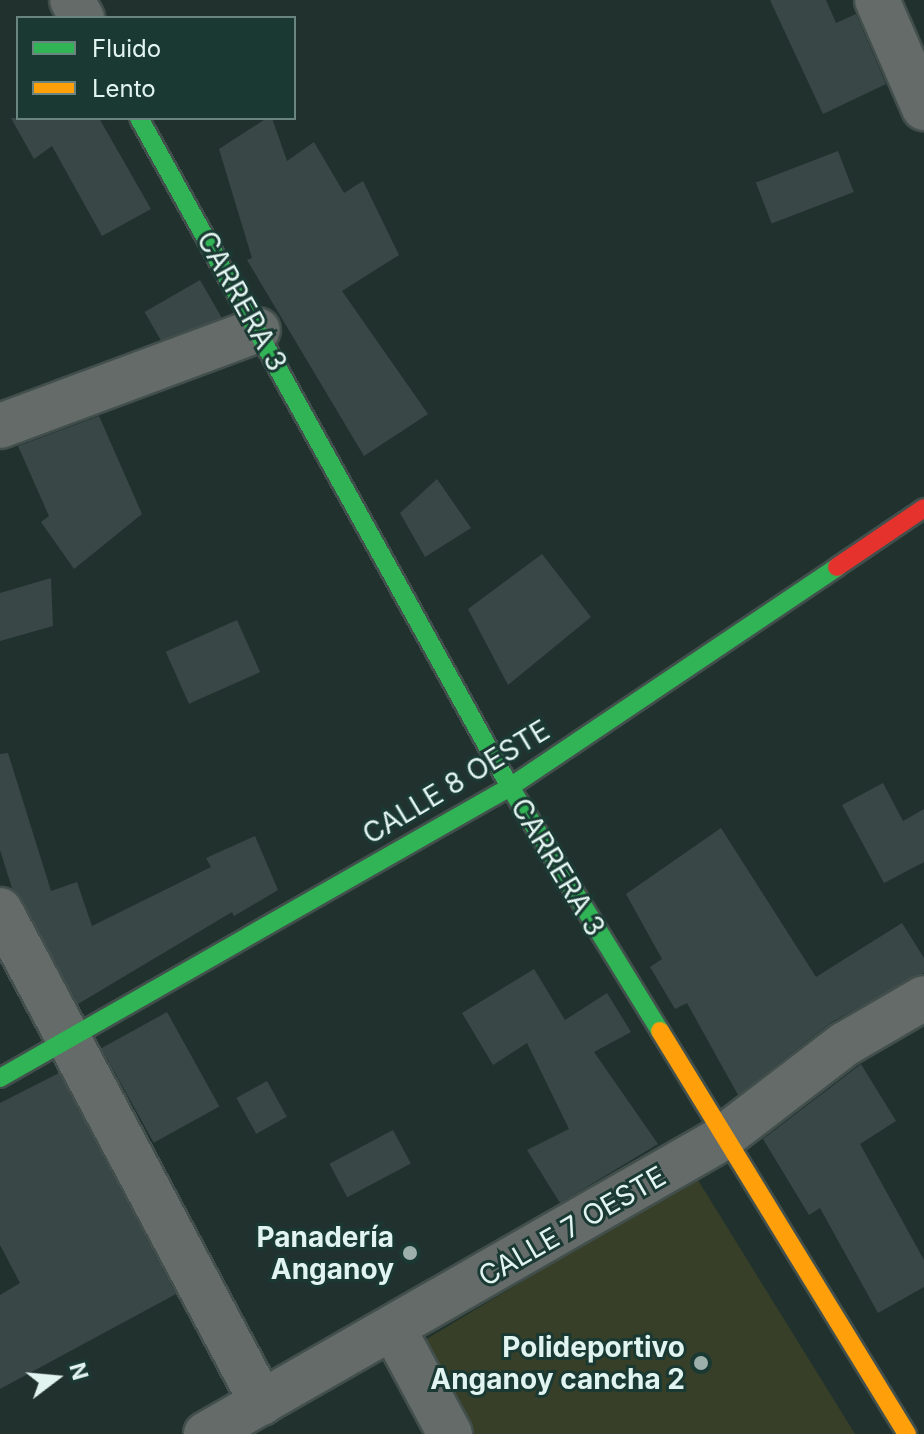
<!DOCTYPE html>
<html>
<head>
<meta charset="utf-8">
<style>
  body { margin:0 }
  #map { position:relative; width:924px; height:1434px; overflow:hidden; background:#21322e; font-family:Inter,sans-serif }
  div>[style] { position:absolute }
  [style*='--x'] { left:calc(var(--x)*1px); top:calc(var(--y)*1px); width:calc(var(--w)*1px); rotate:calc(var(--a)*1deg) }
  .green>* { inset:0; background:#383f29 }
  .building>* { inset:0; background:#394746; transform-origin:0 0 }
  .roads { filter:drop-shadow(2px 0 #424f4c) drop-shadow(-2px 0 #424f4c) drop-shadow(0 2px #424f4c) drop-shadow(0 -2px #424f4c) }
  .street>* { height:44px; margin:-22px; padding:0 22px; transform-origin:22px; border-radius:22px; background:#646b68 }
  .fast>* { height:18px; margin:-9px; padding:0 9px; transform-origin:9px; border-radius:9px; background:#30b455 }
  .slow>* { height:18px; margin:-9px; padding:0 9px; transform-origin:9px; border-radius:9px; background:#ff9f0a }
  .jam>* { height:18px; margin:-9px; padding:0 9px; transform-origin:9px; border-radius:9px; background:#e5322d }
  .dots>* { width:22px; height:22px; translate:-50% -50%; box-sizing:border-box; border:4px solid #1a3932; border-radius:50% }
  span { translate:-50% -50%; white-space:nowrap; text-align:center; line-height:1.15; -webkit-text-stroke:6px #1a3932; paint-order:stroke }
  .street-label { font-size:28px; color:#e2f4ef }
  .poi-label { font-size:28px; color:#e2f4ef; font-weight:700 }
  .right { translate:-100% -50%; text-align:right }
  .legend { position:absolute; left:16px; top:16px; width:280px; height:104px; box-sizing:border-box; background:#1a3932; border:2px solid #6a847e; margin:0; padding:10px 14px; list-style:none; font-size:24px; color:#e2f4ef }
  .legend li { display:flex; align-items:center; gap:16px; height:40px }
  .legend b { width:40px; border:2px solid #6a847e }
  .north { position:absolute; left:16px; top:1338px; width:80px; height:80px; -webkit-text-stroke:6px #1a3932; paint-order:stroke; rotate:74deg; font-size:22px; font-weight:700; line-height:32px; text-align:center; color:#e2f4ef }
  .north::after { content:''; display:block; margin:auto; width:28px; height:36px; background:#e2f4ef; clip-path:polygon(50% 0,100% 100%,50% 72%,0 100%) }
</style>
</head>
<body>
<div id="map">
  <div class="green">
    <i style="clip-path:polygon(696px 1177px,855px 1434px,468px 1434px,420px 1343px)"></i>
  </div>
  <div class="building">
    <i style="clip-path:polygon(770px 0,826px 0,836px 23px,856px 14px,886px 84px,823px 114px)"></i>
    <i style="clip-path:polygon(11px 118px,99px 118px,151px 209px,102px 236px,52px 146px,34px 159px)"></i>
    <i style="clip-path:polygon(267px 118px,272px 118px,287px 161px,314px 142px,344px 193px,363px 181px,399px 255px,342px 291px,428px 414px,364px 456px,247px 260px,252px 258px,219px 149px)"></i>
    <i style="left:838px;top:151px;width:44px;height:88px;rotate:69deg"></i>
    <i style="left:200px;top:280px;width:43px;height:64px;rotate:60deg"></i>
    <i style="clip-path:polygon(99px 416px,142px 514px,74px 569px,41px 522px,49px 516px,18px 446px)"></i>
    <i style="clip-path:polygon(437px 479px,471px 528px,425px 557px,400px 513px)"></i>
    <i style="clip-path:polygon(542px 554px,591px 617px,508px 685px,468px 609px)"></i>
    <i style="clip-path:polygon(51px 578px,53px 626px,0 641px,0 593px)"></i>
    <i style="left:237px;top:620px;width:57px;height:78px;rotate:66deg"></i>
    <i style="clip-path:polygon(8px 753px,51px 891px,77px 882px,92px 926px,211px 867px,206px 858px,255px 836px,278px 890px,234px 916px,232px 912px,78px 1004px,12px 888px,0 850px,0 754px)"></i>
    <i style="clip-path:polygon(883px 783px,903px 821px,924px 809px,924px 862px,884px 883px,842px 805px)"></i>
    <i style="clip-path:polygon(721px 828px,816px 977px,902px 923px,924px 958px,924px 973px,832px 1022px,738px 1095px,687px 1003px,675px 1009px,650px 967px,662px 959px,626px 894px)"></i>
    <i style="clip-path:polygon(534px 969px,565px 1020px,607px 993px,631px 1032px,594px 1052px,658px 1144px,560px 1203px,527px 1150px,569px 1129px,527px 1043px,493px 1065px,462px 1013px)"></i>
    <i style="left:167px;top:1012px;width:108px;height:75px;rotate:61deg"></i>
    <i style="clip-path:polygon(861px 1064px,896px 1121px,860px 1144px,924px 1260px,924px 1287px,878px 1313px,820px 1208px,809px 1215px,763px 1139px)"></i>
    <i style="clip-path:polygon(59px 1073px,176px 1294px,0 1389px,0 1295px,20px 1283px,0 1245px,0 1103px)"></i>
    <i style="left:267px;top:1081px;width:41px;height:35px;rotate:61deg"></i>
    <i style="left:393px;top:1130px;width:38px;height:72px;rotate:62deg"></i>
  </div>
  <div class="roads">
    <div class="street">
      <i style="--x:72;--y:0;--w:21;--a:61"></i>
      <i style="--x:877;--y:0;--w:118;--a:66.5"></i>
      <i style="--x:0;--y:426;--w:275;--a:-20.4"></i>
      <i style="--x:0;--y:910;--w:558;--a:62.01"></i>
      <i style="--x:394;--y:1330;--w:118;--a:61.7"></i>
      <i style="--x:206;--y:1434;--w:594;--a:-29.8"></i>
      <i style="--x:721;--y:1139;--w:156;--a:-37.5"></i>
      <i style="--x:845;--y:1044;--w:91;--a:-30.2"></i>
    </div>
    <div class="fast">
      <i style="--x:139;--y:118;--w:765;--a:60.99"></i>
      <i style="--x:510;--y:787;--w:286;--a:58.4"></i>
      <i style="--x:0;--y:1078;--w:587;--a:-29.71"></i>
      <i style="--x:510;--y:787;--w:394;--a:-33.9"></i>
    </div>
    <div class="slow">
      <i style="--x:660;--y:1031;--w:473;--a:58.5"></i>
    </div>
    <div class="jam">
      <i style="--x:837;--y:567;--w:105;--a:-34.1"></i>
    </div>
  </div>
  <div class="dots">
    <i style="left:410px;top:1253px;background:#9eb0ab"></i>
    <i style="left:701px;top:1363px;background:#9eb0ab"></i>
  </div>
  <div class="street-label">
    <span style="left:242px;top:301px;rotate:61deg">CARRERA 3</span>
    <span style="left:456px;top:782px;rotate:-31deg">CALLE 8 OESTE</span>
    <span style="left:558px;top:867px;rotate:59deg">CARRERA 3</span>
    <span style="left:572px;top:1226px;rotate:-30deg">CALLE 7 OESTE</span>
  </div>
  <div class="poi-label">
    <span class="right" style="left:394px;top:1253px">Panadería<br>Anganoy</span>
    <span class="right" style="left:685px;top:1363px">Polideportivo<br>Anganoy cancha 2</span>
  </div>
  <ul class="legend">
  <li><b style="height:10px;background:#30b455"></b>Fluido</li>
  <li><b style="height:10px;background:#ff9f0a"></b>Lento</li>
  </ul>
  <div class="north">N</div>
</div>
</body>
</html>
